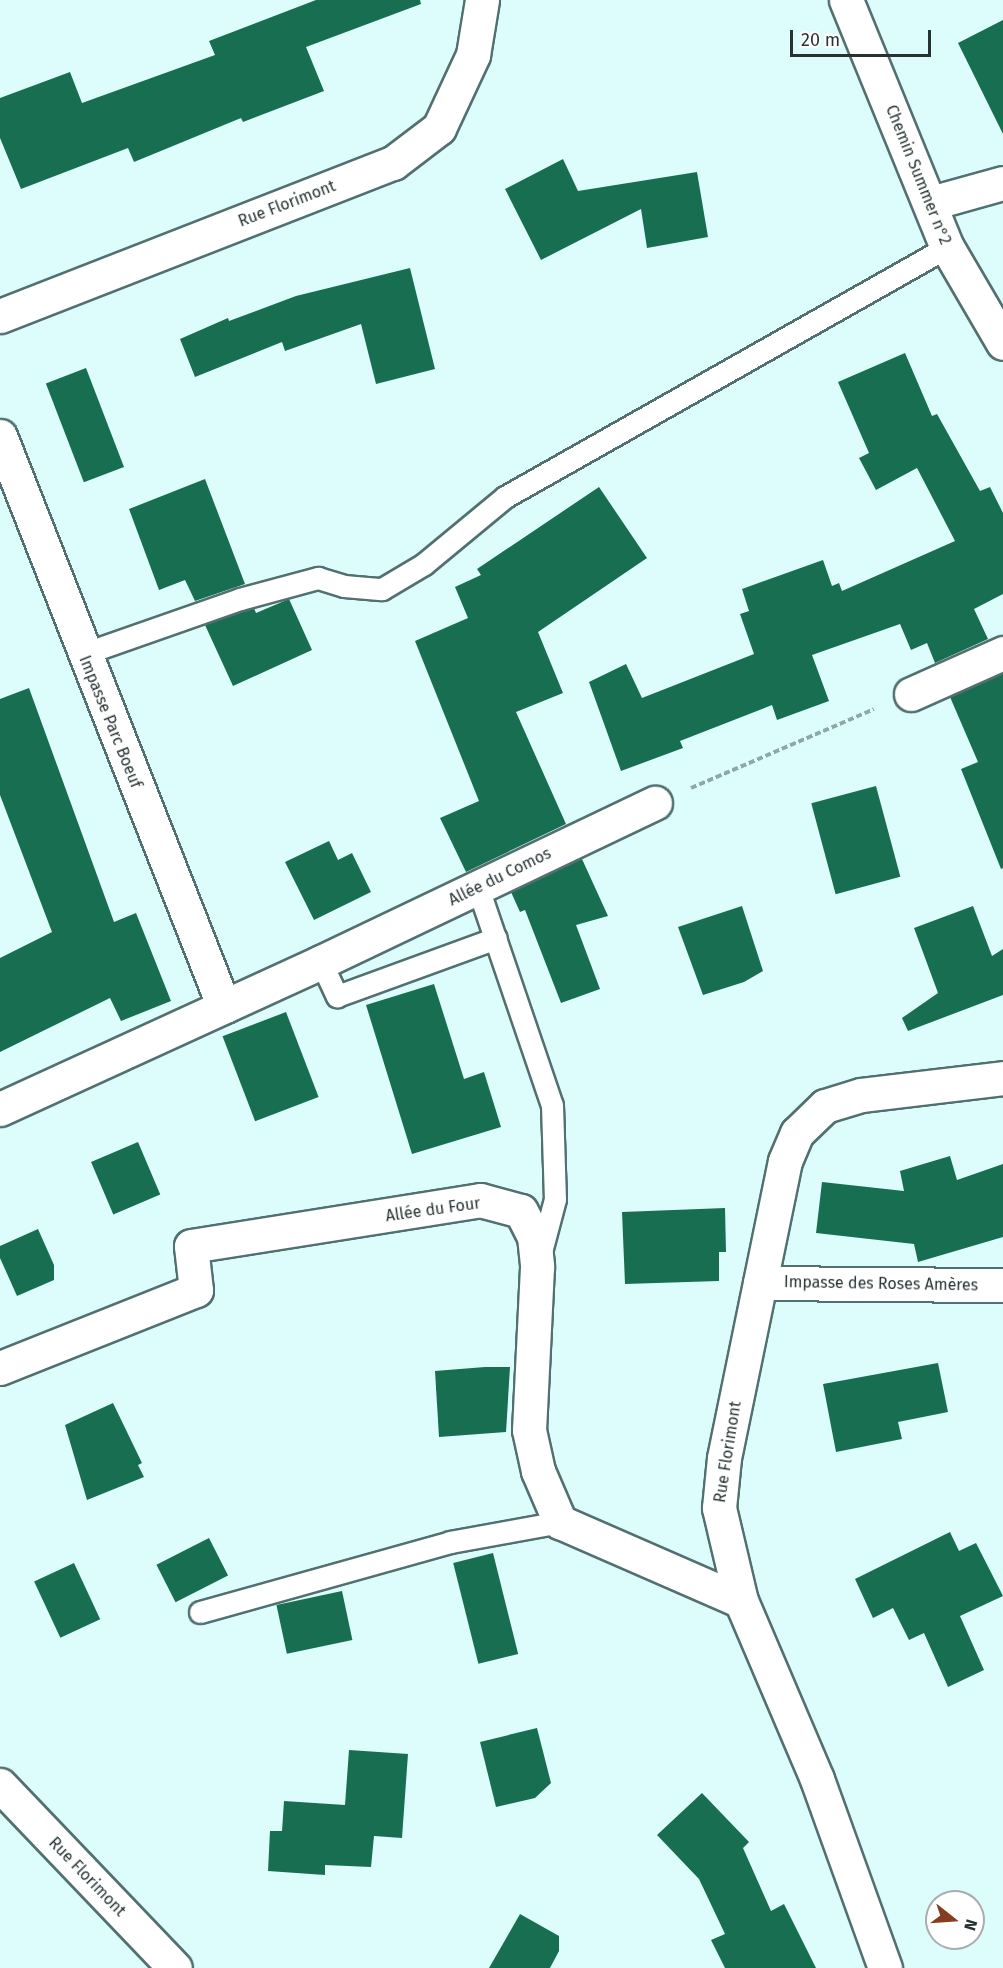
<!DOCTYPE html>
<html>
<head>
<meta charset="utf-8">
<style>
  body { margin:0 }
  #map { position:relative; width:1003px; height:1968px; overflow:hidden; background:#ddfdfd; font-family:"Fira Sans",sans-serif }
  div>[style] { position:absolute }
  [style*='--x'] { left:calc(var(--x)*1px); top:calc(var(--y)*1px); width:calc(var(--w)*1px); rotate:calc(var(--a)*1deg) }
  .building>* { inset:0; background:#186e51; transform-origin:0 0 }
  .path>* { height:4px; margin-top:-2px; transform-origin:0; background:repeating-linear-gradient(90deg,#90a7a7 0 6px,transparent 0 9px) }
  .roads { filter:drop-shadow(2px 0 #537070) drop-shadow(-2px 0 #537070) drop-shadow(0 2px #537070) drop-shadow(0 -2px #537070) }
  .lane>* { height:21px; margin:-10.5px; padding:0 10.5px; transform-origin:10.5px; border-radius:10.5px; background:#fff }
  .street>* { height:33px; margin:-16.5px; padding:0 16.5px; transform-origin:16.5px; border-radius:16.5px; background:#fff }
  span { translate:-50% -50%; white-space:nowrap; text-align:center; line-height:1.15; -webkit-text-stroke:6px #fff; paint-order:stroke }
  .street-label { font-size:16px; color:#273333 }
  .north { position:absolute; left:925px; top:1890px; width:60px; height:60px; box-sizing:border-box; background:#fff; border:2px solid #a9adad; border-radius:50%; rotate:107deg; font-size:16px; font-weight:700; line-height:24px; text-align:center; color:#273333 }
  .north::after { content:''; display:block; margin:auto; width:21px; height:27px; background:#873e20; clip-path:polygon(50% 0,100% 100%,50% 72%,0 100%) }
  .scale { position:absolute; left:790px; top:30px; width:141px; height:27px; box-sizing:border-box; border:3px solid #273333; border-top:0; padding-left:8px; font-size:18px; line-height:21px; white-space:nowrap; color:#273333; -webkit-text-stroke:4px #fff; paint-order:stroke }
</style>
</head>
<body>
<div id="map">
  <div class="building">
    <i style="clip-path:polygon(316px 0,420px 0,421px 4px,306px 47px,324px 91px,243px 122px,241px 118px,134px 162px,128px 148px,21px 189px,0 138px,0 98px,70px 72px,82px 103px,215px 55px,209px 41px)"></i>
    <i style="clip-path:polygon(1003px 20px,1003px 134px,958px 43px)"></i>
    <i style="clip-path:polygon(563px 159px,578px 191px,697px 172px,708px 237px,647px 248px,641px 209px,541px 260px,505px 189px)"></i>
    <i style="clip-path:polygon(410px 268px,435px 369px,376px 384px,361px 324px,285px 351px,282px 342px,195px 377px,180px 339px,228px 318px,229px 321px,296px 296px)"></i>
    <i style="clip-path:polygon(905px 353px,932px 416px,937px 414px,980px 491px,990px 487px,1003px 513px,1003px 594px,974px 609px,988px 639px,935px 663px,927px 643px,911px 650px,900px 624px,812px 655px,829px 701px,777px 720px,772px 705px,680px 741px,683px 748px,621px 771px,589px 682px,626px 664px,642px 698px,754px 654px,740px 614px,749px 611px,742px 589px,823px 560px,832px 586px,839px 583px,842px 591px,955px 541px,917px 468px,876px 490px,859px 458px,869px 453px,838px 382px)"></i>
    <i style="left:86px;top:368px;width:106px;height:43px;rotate:69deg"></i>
    <i style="clip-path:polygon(205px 479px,245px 584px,195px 601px,185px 580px,159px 590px,129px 509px)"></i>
    <i style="clip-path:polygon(599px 487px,647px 558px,538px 632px,563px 693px,516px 712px,566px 824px,466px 872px,440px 818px,479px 801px,415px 641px,468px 618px,455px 587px,481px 575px,477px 569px)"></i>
    <i style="clip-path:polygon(289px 599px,312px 650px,233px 686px,205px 625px,254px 608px,256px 613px)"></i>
    <i style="clip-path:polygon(1003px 674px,1003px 868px,1001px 869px,961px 769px,978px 762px,950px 697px)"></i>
    <i style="clip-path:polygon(29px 688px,114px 922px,136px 913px,171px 1001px,121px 1021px,110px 998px,0 1052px,0 958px,52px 932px,0 795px,0 699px)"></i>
    <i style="left:876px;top:786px;width:94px;height:67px;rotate:75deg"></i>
    <i style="clip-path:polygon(329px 841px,338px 860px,352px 853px,371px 892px,314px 920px,285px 862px)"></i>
    <i style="clip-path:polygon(582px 859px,608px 916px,576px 925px,600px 989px,561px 1003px,525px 910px,520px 912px,511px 892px)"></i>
    <i style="clip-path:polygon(742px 906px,763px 971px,744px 982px,703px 995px,678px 927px)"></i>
    <i style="clip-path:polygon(973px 906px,992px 956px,1003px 949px,1003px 995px,908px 1031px,902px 1018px,938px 993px,914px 928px)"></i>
    <i style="clip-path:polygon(434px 984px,464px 1079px,484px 1072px,501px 1127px,412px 1154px,366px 1005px)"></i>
    <i style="left:286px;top:1012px;width:91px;height:68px;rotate:69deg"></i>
    <i style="left:138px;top:1142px;width:57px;height:51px;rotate:67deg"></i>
    <i style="clip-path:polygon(950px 1156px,957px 1180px,1003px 1164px,1003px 1237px,918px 1262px,914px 1244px,816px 1233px,822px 1182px,904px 1191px,900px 1171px)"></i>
    <i style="clip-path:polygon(725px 1208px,726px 1252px,719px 1252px,719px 1281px,625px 1284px,622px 1212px)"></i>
    <i style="clip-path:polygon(38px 1229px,54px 1265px,54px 1280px,17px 1296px,0 1258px,0 1246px)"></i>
    <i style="clip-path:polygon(938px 1363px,948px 1412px,898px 1422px,902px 1439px,836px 1452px,823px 1384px)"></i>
    <i style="clip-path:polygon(485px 1367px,510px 1367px,506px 1432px,439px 1437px,435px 1371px)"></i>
    <i style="clip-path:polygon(113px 1403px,142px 1463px,138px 1465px,144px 1477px,87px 1500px,65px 1425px)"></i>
    <i style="clip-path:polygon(950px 1532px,959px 1551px,976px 1543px,1003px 1596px,960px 1616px,984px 1670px,948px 1687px,924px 1633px,909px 1640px,893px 1608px,873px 1618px,855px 1579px)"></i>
    <i style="left:209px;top:1538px;width:42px;height:59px;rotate:63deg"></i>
    <i style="left:493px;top:1553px;width:104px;height:41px;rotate:76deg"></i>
    <i style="left:74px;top:1563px;width:62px;height:44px;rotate:65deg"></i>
    <i style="left:342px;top:1591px;width:50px;height:67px;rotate:78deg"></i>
    <i style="clip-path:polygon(537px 1728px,551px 1783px,535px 1798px,496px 1807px,480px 1742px)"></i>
    <i style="clip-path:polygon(349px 1750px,408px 1754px,402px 1838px,374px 1836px,371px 1867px,325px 1865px,325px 1875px,268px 1871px,270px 1831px,282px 1831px,284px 1801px,345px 1805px)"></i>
    <i style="clip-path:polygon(702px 1793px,749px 1842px,743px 1848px,771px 1911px,784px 1904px,816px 1968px,725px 1968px,711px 1940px,725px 1934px,699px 1879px,657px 1835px)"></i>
    <i style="clip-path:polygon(520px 1914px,559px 1936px,559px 1951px,550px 1968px,489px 1968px)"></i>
  </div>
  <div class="path">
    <i style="--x:691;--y:788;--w:199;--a:-23.3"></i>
  </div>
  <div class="roads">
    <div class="lane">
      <i style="--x:83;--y:654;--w:166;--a:-19.3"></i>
      <i style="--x:240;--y:599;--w:81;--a:-15.1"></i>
      <i style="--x:318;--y:578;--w:27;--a:17"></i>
      <i style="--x:344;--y:586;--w:38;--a:5"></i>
      <i style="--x:382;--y:589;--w:49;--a:-30.8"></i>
      <i style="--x:424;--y:564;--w:105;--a:-39.6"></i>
      <i style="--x:505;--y:497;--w:508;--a:-29.49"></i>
      <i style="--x:478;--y:888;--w:229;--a:71.2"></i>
      <i style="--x:552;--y:1105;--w:94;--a:88.2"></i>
      <i style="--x:555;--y:1199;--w:55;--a:104.8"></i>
      <i style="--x:321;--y:962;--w:38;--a:65"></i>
      <i style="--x:337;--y:996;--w:169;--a:-20"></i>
      <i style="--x:200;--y:1612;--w:260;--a:-15.6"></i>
      <i style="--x:450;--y:1542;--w:112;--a:-10.3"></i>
    </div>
    <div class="street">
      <i style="--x:846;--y:0;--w:267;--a:67.8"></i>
      <i style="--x:947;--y:247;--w:111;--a:59.7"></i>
      <i style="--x:931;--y:203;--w:75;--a:-15.5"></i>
      <i style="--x:0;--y:316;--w:422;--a:-21.3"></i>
      <i style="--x:393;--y:163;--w:58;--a:-37.3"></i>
      <i style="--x:439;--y:128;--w:81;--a:-65"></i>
      <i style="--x:473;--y:55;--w:56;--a:-80.7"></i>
      <i style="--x:0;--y:436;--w:613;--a:68.58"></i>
      <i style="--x:911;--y:694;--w:101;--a:-24"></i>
      <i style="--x:0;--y:1109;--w:353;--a:-24.6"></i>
      <i style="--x:321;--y:962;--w:370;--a:-25.5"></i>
      <i style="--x:760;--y:1283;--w:243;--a:0.5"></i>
      <i style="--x:0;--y:1368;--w:211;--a:-21.7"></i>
      <i style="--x:196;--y:1290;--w:44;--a:-96.5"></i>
      <i style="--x:191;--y:1246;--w:293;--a:-9"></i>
      <i style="--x:480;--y:1200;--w:42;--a:15"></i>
      <i style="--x:521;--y:1211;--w:28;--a:63"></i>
      <i style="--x:534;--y:1236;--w:31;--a:84"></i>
      <i style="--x:537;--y:1267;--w:163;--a:92.8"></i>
      <i style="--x:529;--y:1430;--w:42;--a:77.6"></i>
      <i style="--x:538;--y:1471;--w:56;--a:66.7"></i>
      <i style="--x:560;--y:1522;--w:197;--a:23.6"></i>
      <i style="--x:0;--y:1785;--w:253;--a:46.3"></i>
      <i style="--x:885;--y:1968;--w:201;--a:-109.8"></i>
      <i style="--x:817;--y:1779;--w:194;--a:-113.1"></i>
      <i style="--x:741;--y:1601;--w:96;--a:-103.3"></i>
      <i style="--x:719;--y:1508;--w:50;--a:-84.3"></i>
      <i style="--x:724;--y:1458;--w:303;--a:-78.4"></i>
      <i style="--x:785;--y:1161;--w:30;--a:-67"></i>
      <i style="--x:797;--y:1133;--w:39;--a:-44"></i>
      <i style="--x:825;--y:1106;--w:38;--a:-17"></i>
      <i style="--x:861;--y:1095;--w:143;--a:-6.8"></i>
    </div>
  </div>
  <div class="street-label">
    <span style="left:918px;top:175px;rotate:68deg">Chemin Summer n°2</span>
    <span style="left:287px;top:204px;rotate:-21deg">Rue Florimont</span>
    <span style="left:110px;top:722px;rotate:68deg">Impasse Parc Boeuf</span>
    <span style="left:500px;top:877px;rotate:-26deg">Allée du Comos</span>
    <span style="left:433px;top:1210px;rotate:-8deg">Allée du Four</span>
    <span style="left:881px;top:1284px;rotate:1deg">Impasse des Roses Amères</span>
    <span style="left:728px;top:1452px;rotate:-81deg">Rue Florimont</span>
    <span style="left:87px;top:1877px;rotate:46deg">Rue Florimont</span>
  </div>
  <div class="north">N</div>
  <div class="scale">20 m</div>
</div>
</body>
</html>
